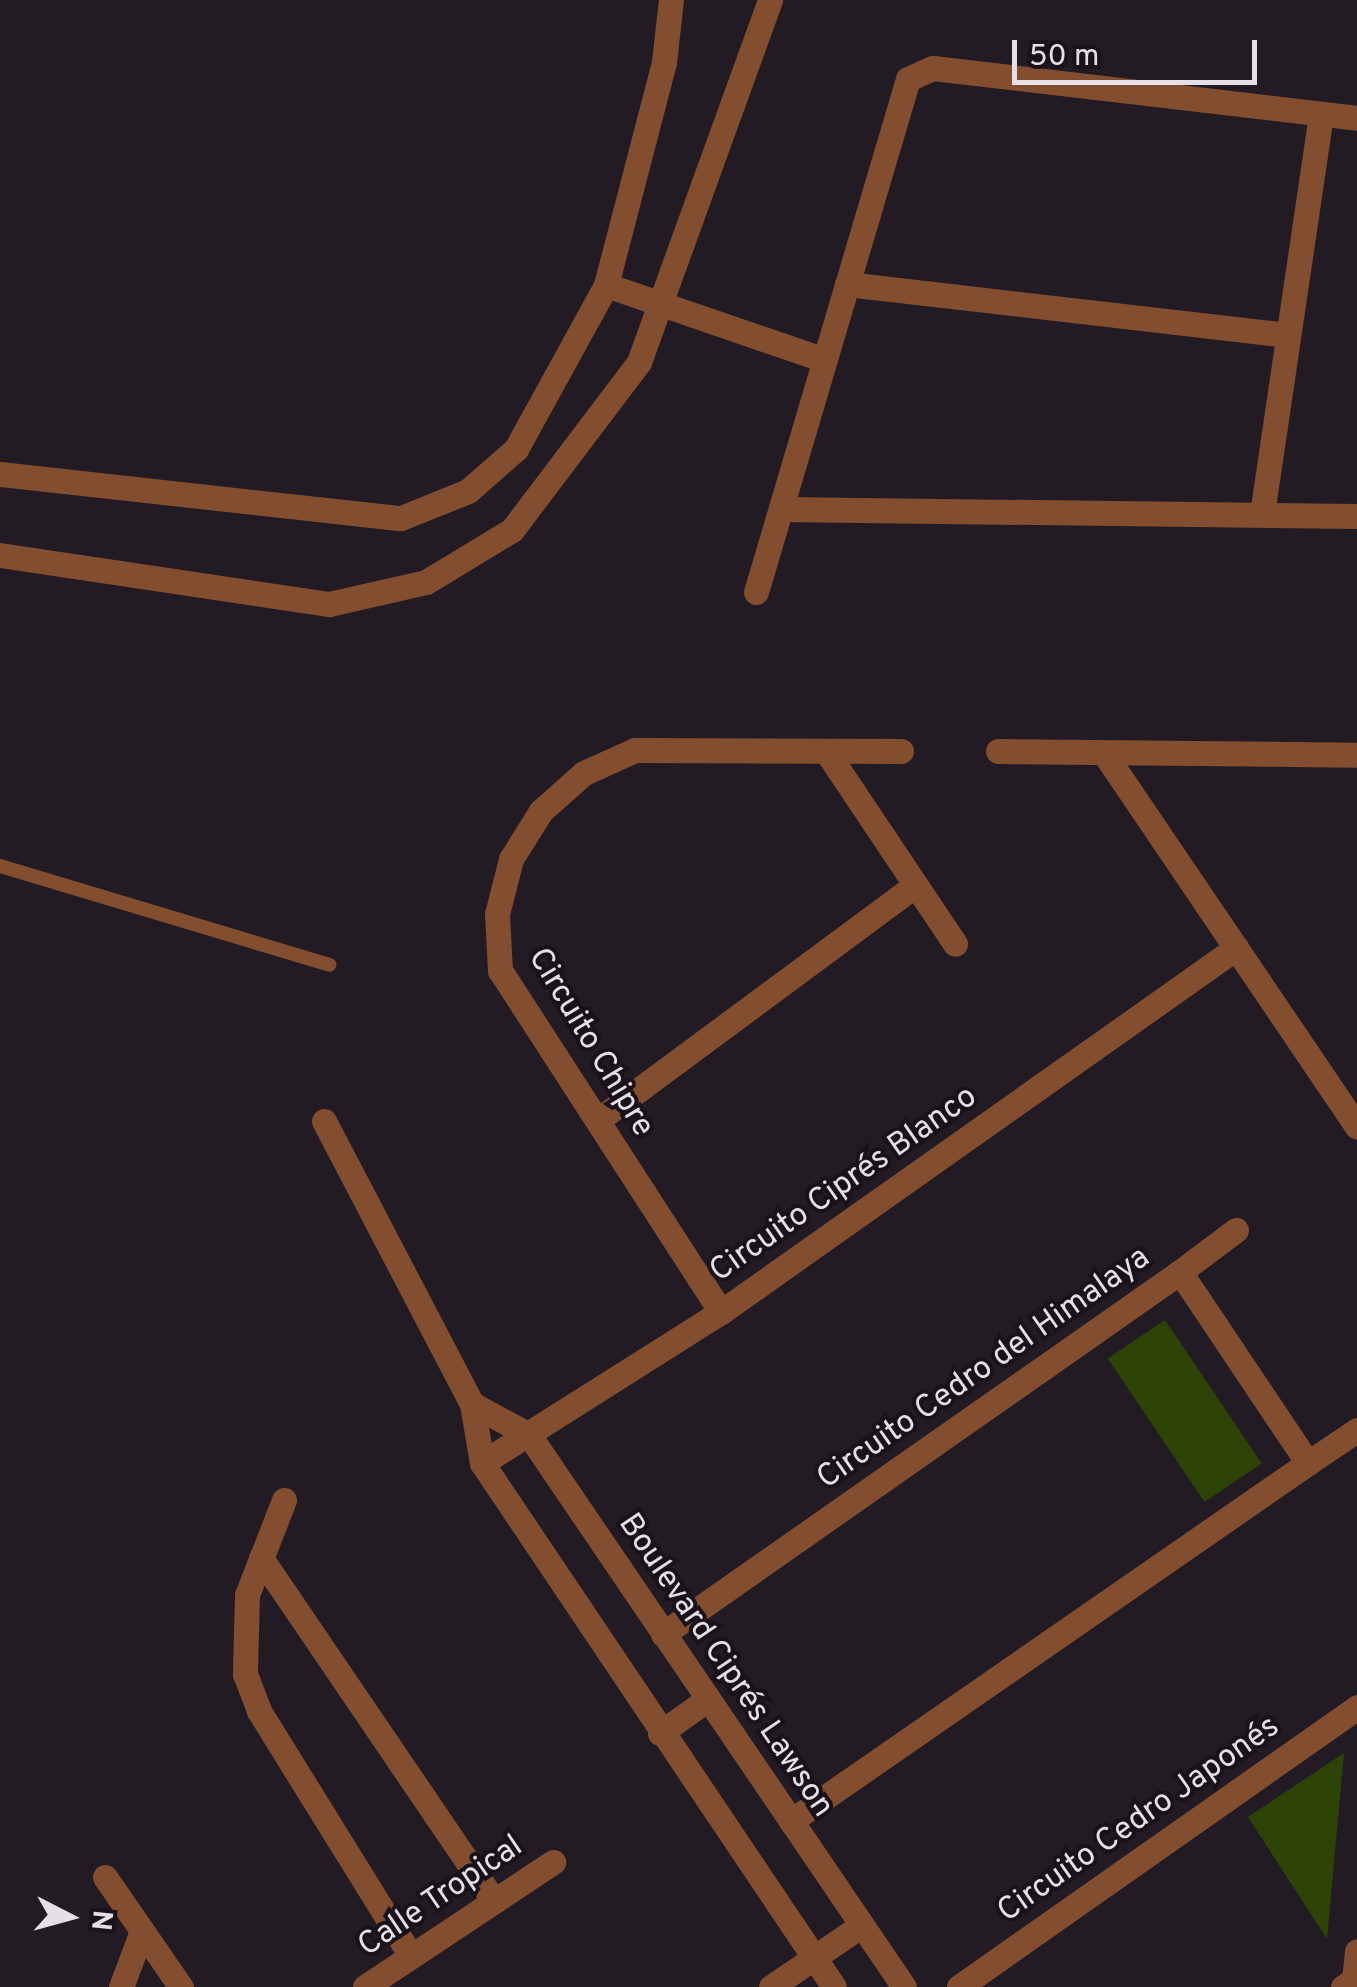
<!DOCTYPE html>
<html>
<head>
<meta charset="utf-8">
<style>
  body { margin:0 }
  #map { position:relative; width:1357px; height:1987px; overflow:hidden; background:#231b24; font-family:Overpass,sans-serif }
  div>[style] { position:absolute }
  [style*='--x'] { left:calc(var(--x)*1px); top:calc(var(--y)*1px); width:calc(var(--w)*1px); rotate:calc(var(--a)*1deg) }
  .green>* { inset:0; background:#2e4407; transform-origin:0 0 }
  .service>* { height:14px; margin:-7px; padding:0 7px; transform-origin:7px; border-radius:7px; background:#834e2f }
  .minor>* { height:25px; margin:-12.5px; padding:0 12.5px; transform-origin:12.5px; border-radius:12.5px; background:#834e2f }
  span { translate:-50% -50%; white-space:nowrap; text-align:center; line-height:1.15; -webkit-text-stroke:8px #1a121b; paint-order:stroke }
  .street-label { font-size:32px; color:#e5dfe6 }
  .north { position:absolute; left:20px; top:1867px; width:100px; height:100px; -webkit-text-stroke:8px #1a121b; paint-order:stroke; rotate:96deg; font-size:28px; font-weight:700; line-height:40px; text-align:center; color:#e5dfe6 }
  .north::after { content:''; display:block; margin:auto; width:35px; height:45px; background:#e5dfe6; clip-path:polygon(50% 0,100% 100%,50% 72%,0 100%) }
  .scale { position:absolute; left:1012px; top:40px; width:245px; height:45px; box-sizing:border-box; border:5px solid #e5dfe6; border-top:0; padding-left:12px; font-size:30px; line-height:35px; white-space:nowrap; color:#e5dfe6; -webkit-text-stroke:8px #1a121b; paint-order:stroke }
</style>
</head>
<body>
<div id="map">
  <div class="green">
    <i style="left:1165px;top:1320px;width:173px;height:69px;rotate:56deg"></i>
    <i style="clip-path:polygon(1344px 1753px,1327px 1939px,1248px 1817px)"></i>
  </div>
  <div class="service">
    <i style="--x:0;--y:866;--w:344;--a:16.7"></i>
  </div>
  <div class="minor">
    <i style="--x:847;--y:284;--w:444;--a:6.6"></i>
    <i style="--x:606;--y:285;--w:231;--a:18.9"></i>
    <i style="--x:0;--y:474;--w:403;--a:6.3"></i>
    <i style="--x:401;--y:518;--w:72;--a:-21.9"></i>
    <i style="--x:468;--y:491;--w:64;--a:-41.2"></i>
    <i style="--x:516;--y:449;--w:187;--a:-61.2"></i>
    <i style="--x:606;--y:285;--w:230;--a:-75.4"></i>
    <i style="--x:664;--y:62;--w:62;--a:-83.6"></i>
    <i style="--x:781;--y:509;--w:576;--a:0.7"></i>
    <i style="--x:1262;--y:514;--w:404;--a:-81.6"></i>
    <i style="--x:0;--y:555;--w:333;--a:8.5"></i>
    <i style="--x:329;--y:604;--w:99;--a:-12.8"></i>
    <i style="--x:426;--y:582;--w:100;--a:-31.2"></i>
    <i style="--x:512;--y:530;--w:211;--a:-52.9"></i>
    <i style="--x:639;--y:362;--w:385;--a:-70.1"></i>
    <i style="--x:756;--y:592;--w:535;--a:-73.5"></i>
    <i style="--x:908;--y:79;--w:27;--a:-24"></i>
    <i style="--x:933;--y:68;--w:427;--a:6.7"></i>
    <i style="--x:826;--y:751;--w:232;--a:56.2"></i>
    <i style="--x:998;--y:751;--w:359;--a:0.6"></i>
    <i style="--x:1104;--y:753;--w:451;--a:55.9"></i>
    <i style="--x:598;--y:1120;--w:395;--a:-36.5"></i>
    <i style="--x:324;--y:1121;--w:319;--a:62.4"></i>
    <i style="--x:472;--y:1404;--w:60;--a:80.4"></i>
    <i style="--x:482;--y:1463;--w:631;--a:56.11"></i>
    <i style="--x:1180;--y:1272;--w:70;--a:-36.9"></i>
    <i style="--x:721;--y:1312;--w:406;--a:-122.9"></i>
    <i style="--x:500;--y:971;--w:57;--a:-93"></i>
    <i style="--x:497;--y:914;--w:57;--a:-75.7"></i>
    <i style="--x:511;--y:859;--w:57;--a:-58"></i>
    <i style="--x:541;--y:811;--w:57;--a:-41.5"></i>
    <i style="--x:584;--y:773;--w:56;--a:-24.3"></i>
    <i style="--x:635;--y:750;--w:266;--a:0.2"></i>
    <i style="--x:472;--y:1404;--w:65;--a:28.5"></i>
    <i style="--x:529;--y:1435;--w:667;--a:55.81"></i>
    <i style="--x:482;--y:1463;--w:283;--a:-32.3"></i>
    <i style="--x:721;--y:1312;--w:631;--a:-35.25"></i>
    <i style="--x:1308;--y:1463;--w:59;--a:-34"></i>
    <i style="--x:284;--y:1500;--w:102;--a:111.3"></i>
    <i style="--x:247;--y:1595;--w:79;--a:91.5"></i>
    <i style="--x:245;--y:1674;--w:40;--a:69"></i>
    <i style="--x:259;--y:1711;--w:288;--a:58.2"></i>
    <i style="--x:261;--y:1558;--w:415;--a:55.8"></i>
    <i style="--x:663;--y:1634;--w:631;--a:-35"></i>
    <i style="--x:1180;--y:1272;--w:230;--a:56.2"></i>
    <i style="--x:1308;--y:1463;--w:629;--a:145.3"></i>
    <i style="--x:660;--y:1733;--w:59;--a:-35.3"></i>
    <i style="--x:105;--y:1877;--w:134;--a:55.4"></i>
    <i style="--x:121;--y:1987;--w:60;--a:-69.4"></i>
    <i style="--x:365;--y:1987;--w:226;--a:-33.6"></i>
    <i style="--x:771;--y:1987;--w:110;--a:-34.3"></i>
    <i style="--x:959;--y:1987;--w:487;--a:-35.1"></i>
    <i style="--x:1343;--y:1987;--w:13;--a:-32"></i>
    <i style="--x:1354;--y:1980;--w:29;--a:-84"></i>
  </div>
  <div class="street-label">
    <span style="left:590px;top:1043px;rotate:59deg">Circuito Chipre</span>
    <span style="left:844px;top:1185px;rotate:-35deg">Circuito Ciprés Blanco</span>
    <span style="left:984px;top:1369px;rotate:-35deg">Circuito Cedro del Himalaya</span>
    <span style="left:725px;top:1666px;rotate:56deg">Boulevard Ciprés Lawson</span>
    <span style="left:1139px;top:1820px;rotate:-35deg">Circuito Cedro Japonés</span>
    <span style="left:441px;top:1897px;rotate:-34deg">Calle Tropical</span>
  </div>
  <div class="north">N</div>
  <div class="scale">50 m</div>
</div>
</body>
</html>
